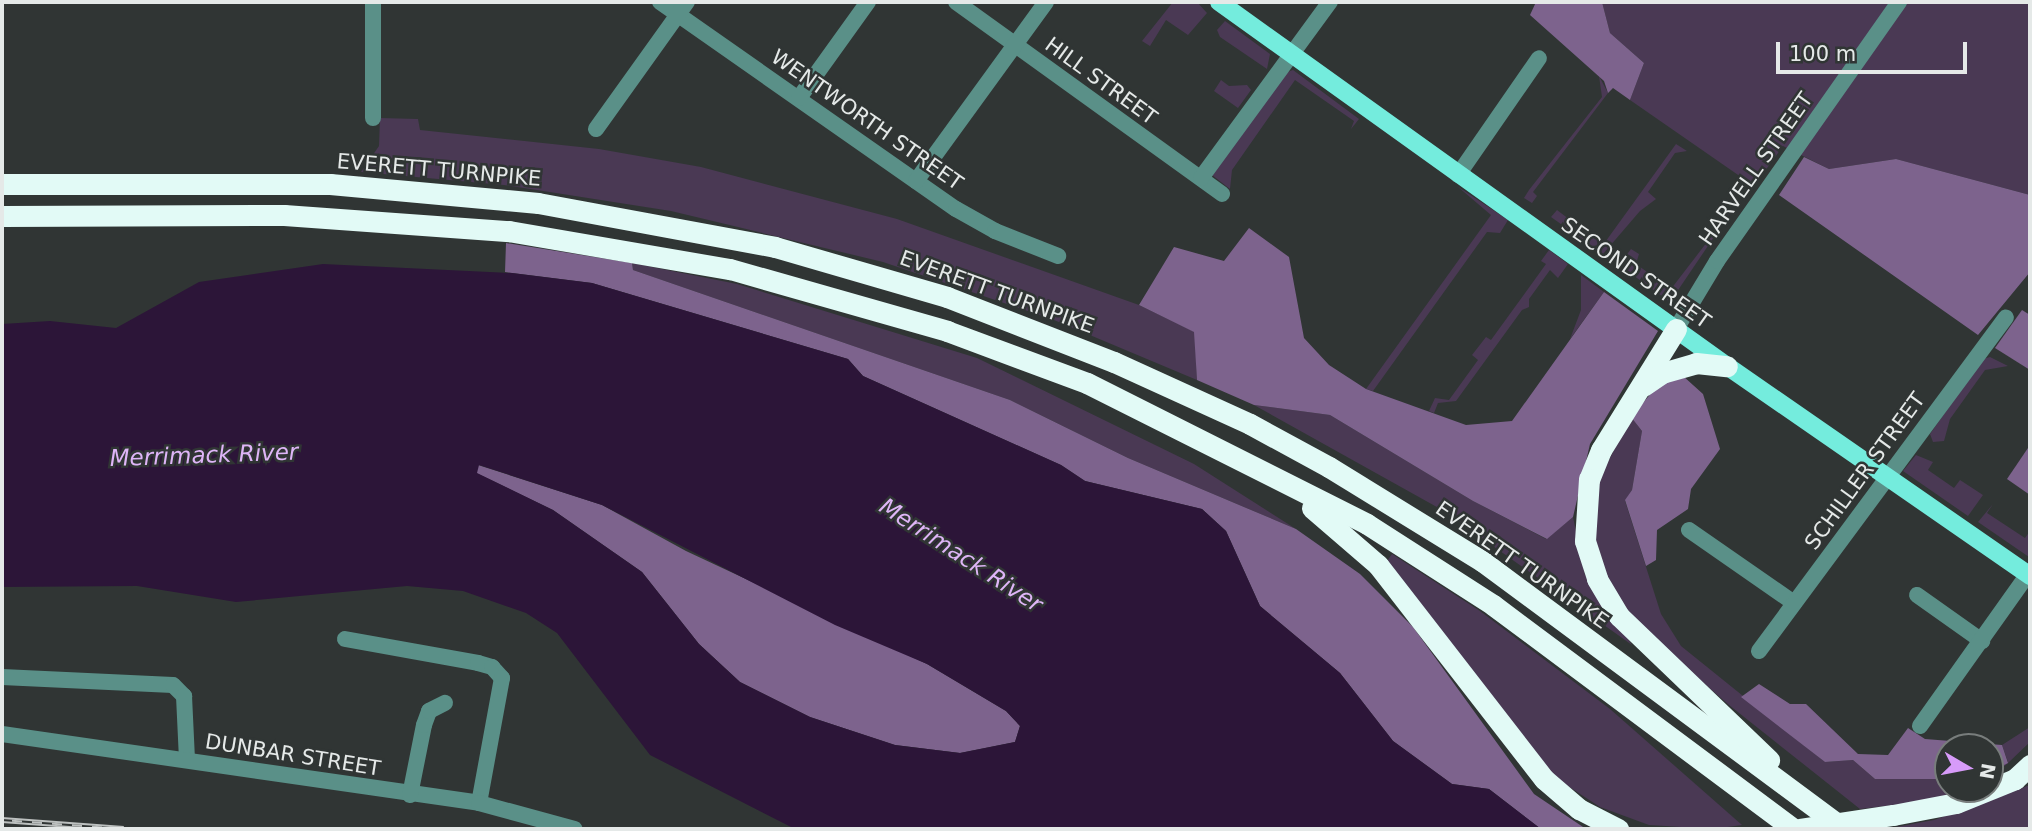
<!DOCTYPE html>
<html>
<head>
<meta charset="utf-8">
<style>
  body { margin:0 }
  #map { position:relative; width:2032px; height:831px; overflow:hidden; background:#303534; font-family:"DejaVu Sans",sans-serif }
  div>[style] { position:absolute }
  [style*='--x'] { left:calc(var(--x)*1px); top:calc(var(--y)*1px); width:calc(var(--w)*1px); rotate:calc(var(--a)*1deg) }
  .green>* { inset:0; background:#4a3954 }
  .forest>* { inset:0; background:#7d638d }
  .water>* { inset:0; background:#2c1538 }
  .minor>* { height:16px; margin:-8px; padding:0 8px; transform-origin:8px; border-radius:8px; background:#5a9088 }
  .major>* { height:18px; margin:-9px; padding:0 9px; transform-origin:9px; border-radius:9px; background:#74ecdd }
  .highway>* { height:21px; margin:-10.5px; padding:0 10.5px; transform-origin:10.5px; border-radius:10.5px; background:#e2faf6 }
  .rail>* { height:6px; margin-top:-3px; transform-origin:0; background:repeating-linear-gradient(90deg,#303534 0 10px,#bcc0bf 0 20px); box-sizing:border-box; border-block:2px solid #bcc0bf }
  .highway-bridge>* { height:21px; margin:-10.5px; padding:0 10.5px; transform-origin:10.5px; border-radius:10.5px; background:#e2faf6 }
  span { translate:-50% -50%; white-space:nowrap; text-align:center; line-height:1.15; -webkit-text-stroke:5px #303534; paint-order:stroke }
  .street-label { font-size:21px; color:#e5e9e8 }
  .water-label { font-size:23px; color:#deb5f7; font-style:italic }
  .frame { position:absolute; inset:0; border:4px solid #e5e9e8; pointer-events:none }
  .north { position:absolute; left:1934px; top:733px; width:70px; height:70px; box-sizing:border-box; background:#303534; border:2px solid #787d7c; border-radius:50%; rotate:100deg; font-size:19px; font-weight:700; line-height:28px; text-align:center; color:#e5e9e8 }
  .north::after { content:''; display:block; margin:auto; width:24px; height:32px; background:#d79bf9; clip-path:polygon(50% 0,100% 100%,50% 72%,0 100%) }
  .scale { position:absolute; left:1776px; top:42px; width:191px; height:32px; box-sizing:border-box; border:4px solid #e5e9e8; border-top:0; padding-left:9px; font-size:21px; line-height:24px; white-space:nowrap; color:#e5e9e8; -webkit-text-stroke:5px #303534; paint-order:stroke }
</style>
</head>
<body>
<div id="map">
  <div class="green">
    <i style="clip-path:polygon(1173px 2px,1197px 2px,1207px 13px,1188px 35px,1166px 20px,1150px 46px,1142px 41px)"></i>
    <i style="clip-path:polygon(1602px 2px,2030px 2px,2030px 195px,1896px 159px,1829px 169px,1783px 146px,1754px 186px,1630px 100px,1644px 63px,1610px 33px)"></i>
    <i style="clip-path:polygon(1225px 21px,1270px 54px,1267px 69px,1220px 37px,1217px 30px)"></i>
    <i style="clip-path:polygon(1293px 70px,1359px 119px,1351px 129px,1354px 121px,1295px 80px,1232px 170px,1230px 189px,1212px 175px,1285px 73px)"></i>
    <i style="clip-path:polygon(1599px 76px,1608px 93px,1533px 192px,1537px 196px,1532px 203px,1524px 198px,1529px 190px,1602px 97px)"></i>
    <i style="clip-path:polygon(1221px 80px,1229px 86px,1247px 85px,1251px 90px,1238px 108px,1214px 91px)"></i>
    <i style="clip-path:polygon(380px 118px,418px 119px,420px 130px,599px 149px,701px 167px,897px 219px,1139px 305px,1195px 332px,1197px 380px,1054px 320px,883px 262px,671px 211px,504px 185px,361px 172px,379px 146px)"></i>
    <i style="clip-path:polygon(1676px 144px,1687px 151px,1675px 153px,1648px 192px,1656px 199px,1640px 211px,1603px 254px,1551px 217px,1557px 210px,1603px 245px)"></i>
    <i style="clip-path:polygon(1457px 186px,1508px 220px,1500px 233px,1487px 232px,1373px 391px,1366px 389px,1491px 215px)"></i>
    <i style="clip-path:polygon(1737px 203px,1670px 302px,1619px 265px,1631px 249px,1639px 254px,1636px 264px,1671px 289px)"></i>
    <i style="clip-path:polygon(1549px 250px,1568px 264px,1558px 278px,1550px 270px,1529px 299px,1529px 307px,1522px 310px,1456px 401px,1438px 403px,1434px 413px,1429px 411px,1435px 398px,1449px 400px,1478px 360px,1472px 355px,1486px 337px,1491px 340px,1546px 264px,1541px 261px)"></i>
    <i style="clip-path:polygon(632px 263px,737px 284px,977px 358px,1194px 464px,1296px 529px,1128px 458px,1010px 400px,633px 270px)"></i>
    <i style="clip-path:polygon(1581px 275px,1604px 292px,1570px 339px,1581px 310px)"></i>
    <i style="clip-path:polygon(1990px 357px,2008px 366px,1985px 370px,1950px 419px,1944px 441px,1933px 442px,1930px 434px,1983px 359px)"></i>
    <i style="clip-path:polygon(1254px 405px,1330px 415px,1473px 501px,1546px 539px,1573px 517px,1585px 575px,1632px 645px,1444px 511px)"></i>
    <i style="clip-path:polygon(1631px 417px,1642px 431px,1632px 490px,1625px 501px,1661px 614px,1681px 646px,1825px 762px,1853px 760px,1875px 779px,1948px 779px,1948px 789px,1975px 789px,1937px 800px,1860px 809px,1729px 705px,1633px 622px,1606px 581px,1592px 532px,1596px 485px)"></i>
    <i style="clip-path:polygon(1916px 455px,1933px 462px,1928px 470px,1954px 488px,1960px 480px,1983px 495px,1968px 516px,1903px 471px)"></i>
    <i style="clip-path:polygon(1993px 504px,1987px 513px,2025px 538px,2030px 531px,2029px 557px,1978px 522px)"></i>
    <i style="clip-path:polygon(1392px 554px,1480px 611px,1610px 709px,1742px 825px,1713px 829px,1649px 825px,1600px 807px,1551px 775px,1387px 561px)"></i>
    <i style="clip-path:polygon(2030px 727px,2030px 742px,2008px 763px,1990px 778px,1990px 772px,2008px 762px,2002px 745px)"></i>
    <i style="clip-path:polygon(2030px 785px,2030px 829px,1885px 829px,1934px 820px)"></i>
  </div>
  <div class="forest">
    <i style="clip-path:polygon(1536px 2px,1602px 2px,1610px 33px,1644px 63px,1630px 100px,1613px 88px,1608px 93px,1604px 81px,1530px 15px)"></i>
    <i style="clip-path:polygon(1804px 157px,1829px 169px,1896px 159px,2030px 195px,2030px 272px,1978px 335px,1779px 195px)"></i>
    <i style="clip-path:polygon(1249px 228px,1289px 257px,1304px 338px,1329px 365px,1366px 389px,1466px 425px,1512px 421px,1604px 292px,1658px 331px,1590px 444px,1573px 517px,1547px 539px,1473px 501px,1330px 415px,1254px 405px,1197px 380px,1194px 332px,1139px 305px,1174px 247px,1224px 261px)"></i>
    <i style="clip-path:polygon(506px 243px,632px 263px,633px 270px,1010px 400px,1128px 458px,1296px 529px,1360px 574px,1413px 627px,1534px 794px,1586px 829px,1541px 829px,1489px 789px,1452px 784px,1393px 741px,1340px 673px,1260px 606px,1226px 531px,1202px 509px,1085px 481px,1061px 465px,863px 376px,848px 359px,592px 283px,505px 272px)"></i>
    <i style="clip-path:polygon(2022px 310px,2030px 315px,2030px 370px,1995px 348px)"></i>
    <i style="clip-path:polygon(1683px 376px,1703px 394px,1720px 449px,1691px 489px,1688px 509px,1657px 530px,1656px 560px,1646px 566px,1625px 500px,1632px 490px,1642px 431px,1631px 417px,1658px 385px)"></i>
    <i style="clip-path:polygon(2030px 445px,2030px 495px,2007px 479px)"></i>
    <i style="clip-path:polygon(478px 465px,602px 505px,686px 551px,927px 664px,1006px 711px,1020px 726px,1015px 742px,960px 753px,895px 745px,810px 717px,740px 682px,699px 644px,642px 572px,553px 510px,476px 473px)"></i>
    <i style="clip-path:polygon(1759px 684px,1790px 704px,1806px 704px,1858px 754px,1888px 755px,1908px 728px,1925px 739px,2002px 745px,2008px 763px,1990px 772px,1990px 747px,1948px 747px,1948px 779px,1875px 779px,1853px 760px,1825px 762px,1741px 697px)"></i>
  </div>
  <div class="water">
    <i style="clip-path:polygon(evenodd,323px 264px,512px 273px,592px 283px,848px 359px,863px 376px,1061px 465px,1085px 481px,1202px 509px,1226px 531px,1260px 606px,1340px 673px,1393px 741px,1452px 784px,1489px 789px,1541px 829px,795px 829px,650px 755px,557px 633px,526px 613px,463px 591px,407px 586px,236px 602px,137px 586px,2px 587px,2px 324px,50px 321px,116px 328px,199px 282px,323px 264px,479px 465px,602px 505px,835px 625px,927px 664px,1006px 711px,1020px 726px,1015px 742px,960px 753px,895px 745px,810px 717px,740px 682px,699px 644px,642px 572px,553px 510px,477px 473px,479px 465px)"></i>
  </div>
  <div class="minor">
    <i style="--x:660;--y:2;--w:361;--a:35"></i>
    <i style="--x:956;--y:209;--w:45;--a:29.4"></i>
    <i style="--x:995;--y:231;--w:68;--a:21.6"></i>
    <i style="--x:956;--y:2;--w:328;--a:35.8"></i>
    <i style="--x:799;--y:98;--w:118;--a:-54.3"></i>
    <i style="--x:373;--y:118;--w:116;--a:-90"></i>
    <i style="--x:596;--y:129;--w:156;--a:-54.4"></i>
    <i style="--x:1458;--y:175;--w:142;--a:-55.3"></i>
    <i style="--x:1201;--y:178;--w:218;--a:-53.8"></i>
    <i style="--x:916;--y:181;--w:221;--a:-54"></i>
    <i style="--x:1676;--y:329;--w:79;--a:-58.9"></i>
    <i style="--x:1717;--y:261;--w:317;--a:-54.9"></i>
    <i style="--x:1689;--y:530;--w:128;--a:34.8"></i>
    <i style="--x:1917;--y:595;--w:80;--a:35.3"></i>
    <i style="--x:345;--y:639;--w:135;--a:10.2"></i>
    <i style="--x:478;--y:663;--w:15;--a:16"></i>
    <i style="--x:492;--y:667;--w:15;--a:48"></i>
    <i style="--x:502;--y:678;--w:127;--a:100.4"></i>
    <i style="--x:1759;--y:651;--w:415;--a:-53.5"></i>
    <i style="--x:2;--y:677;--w:171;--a:2.7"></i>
    <i style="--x:173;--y:685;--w:16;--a:45"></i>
    <i style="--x:184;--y:696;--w:63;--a:87.3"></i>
    <i style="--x:1920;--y:726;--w:186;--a:-54.6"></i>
    <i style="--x:2;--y:734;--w:482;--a:8.2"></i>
    <i style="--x:479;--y:803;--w:99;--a:15.2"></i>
    <i style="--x:410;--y:795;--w:71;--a:-78.7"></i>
    <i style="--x:424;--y:725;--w:15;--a:-70"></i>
    <i style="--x:429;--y:711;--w:18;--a:-27"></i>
  </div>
  <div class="major">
    <i style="--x:1219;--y:2;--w:625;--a:35.62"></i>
    <i style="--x:1727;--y:366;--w:369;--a:34.7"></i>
  </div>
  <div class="highway">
    <i style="--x:2;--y:184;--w:328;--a:0"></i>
    <i style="--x:330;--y:184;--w:209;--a:5.2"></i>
    <i style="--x:538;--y:203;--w:241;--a:10.5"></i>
    <i style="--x:775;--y:247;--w:179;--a:16.2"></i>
    <i style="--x:947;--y:297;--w:179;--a:21.3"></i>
    <i style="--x:1114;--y:362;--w:149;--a:24.5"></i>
    <i style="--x:1250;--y:424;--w:90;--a:28.6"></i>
    <i style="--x:1329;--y:467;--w:180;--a:31.6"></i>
    <i style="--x:1482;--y:561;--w:450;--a:36.5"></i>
    <i style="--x:2;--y:216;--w:282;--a:-0.2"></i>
    <i style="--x:284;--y:215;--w:226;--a:4.1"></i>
    <i style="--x:509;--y:231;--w:224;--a:9.8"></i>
    <i style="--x:730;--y:269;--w:226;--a:15.9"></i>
    <i style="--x:947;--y:331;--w:149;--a:20.4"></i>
    <i style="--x:1087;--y:383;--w:313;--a:26.7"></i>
    <i style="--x:1367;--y:524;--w:150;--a:32.7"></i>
    <i style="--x:1493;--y:605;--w:375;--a:36.7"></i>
    <i style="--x:1676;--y:329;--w:142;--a:121.8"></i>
    <i style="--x:1601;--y:450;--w:31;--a:112"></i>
    <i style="--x:1589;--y:479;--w:62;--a:93.7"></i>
    <i style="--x:1585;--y:541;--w:40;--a:72"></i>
    <i style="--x:1597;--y:579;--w:43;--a:59.3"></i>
    <i style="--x:1619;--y:616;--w:208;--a:43.8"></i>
    <i style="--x:1643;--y:386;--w:23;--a:-34"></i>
    <i style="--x:1662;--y:373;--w:35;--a:-16"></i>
    <i style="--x:1696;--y:363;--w:31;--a:6"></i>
    <i style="--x:1312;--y:508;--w:87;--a:40.8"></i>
    <i style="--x:1378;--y:565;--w:271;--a:52.2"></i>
    <i style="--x:1544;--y:779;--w:46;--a:40.6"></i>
    <i style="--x:1579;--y:809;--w:44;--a:27.1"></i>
    <i style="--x:1893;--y:815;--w:64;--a:-10.8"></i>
    <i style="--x:1956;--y:803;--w:64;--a:-22.1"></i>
    <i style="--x:2015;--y:779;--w:21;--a:-43"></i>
  </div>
  <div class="rail">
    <i style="--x:2;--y:820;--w:122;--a:4.2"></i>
  </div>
  <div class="highway-bridge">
    <i style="--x:1800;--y:829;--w:94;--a:-8.6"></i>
  </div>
  <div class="street-label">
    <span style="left:1101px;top:81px;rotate:36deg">HILL STREET</span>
    <span style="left:867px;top:120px;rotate:35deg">WENTWORTH STREET</span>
    <span style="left:1756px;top:169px;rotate:-55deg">HARVELL STREET</span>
    <span style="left:439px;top:170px;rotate:5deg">EVERETT TURNPIKE</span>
    <span style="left:1636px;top:273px;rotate:35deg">SECOND STREET</span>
    <span style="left:997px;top:292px;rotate:20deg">EVERETT TURNPIKE</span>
    <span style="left:1865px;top:471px;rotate:-54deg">SCHILLER STREET</span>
    <span style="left:1522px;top:565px;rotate:35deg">EVERETT TURNPIKE</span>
    <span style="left:293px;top:755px;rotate:9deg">DUNBAR STREET</span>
  </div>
  <div class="water-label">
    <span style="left:204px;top:455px;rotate:-2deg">Merrimack River</span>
    <span style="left:961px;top:555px;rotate:33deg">Merrimack River</span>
  </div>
  <div class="frame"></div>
  <div class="north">N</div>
  <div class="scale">100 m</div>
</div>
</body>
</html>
